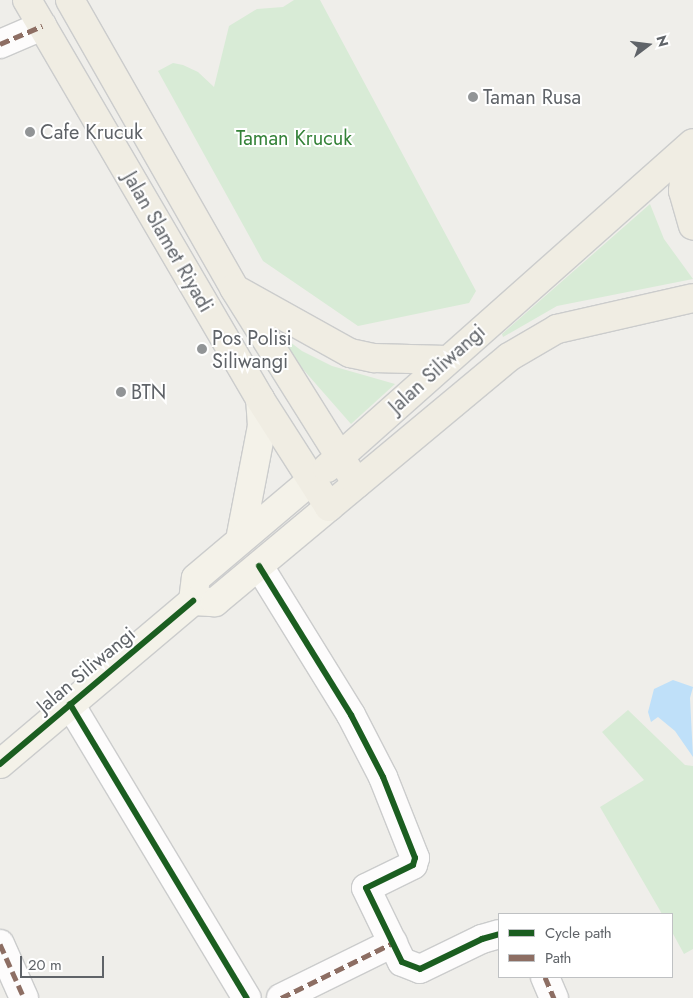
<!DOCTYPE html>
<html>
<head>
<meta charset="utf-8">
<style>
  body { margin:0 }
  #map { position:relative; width:693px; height:998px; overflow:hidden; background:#efeeea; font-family:Jost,sans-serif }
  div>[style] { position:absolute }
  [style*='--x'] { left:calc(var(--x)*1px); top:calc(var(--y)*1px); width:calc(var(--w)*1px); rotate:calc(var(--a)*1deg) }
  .green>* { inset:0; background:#d8ebd6 }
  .water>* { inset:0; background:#bfe0f9 }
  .roads { filter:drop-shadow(1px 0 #cbcccc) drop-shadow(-1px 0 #cbcccc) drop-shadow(0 1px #cbcccc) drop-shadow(0 -1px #cbcccc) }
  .minor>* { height:28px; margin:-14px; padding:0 14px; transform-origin:14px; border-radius:14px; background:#fdfcfc }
  .major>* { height:28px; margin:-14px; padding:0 14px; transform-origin:14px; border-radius:14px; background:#f4f2e9 }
  .highway>* { height:28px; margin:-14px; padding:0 14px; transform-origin:14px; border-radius:14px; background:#f0ede3 }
  .quiet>* { height:5px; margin-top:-2.5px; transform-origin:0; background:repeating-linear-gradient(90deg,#8d6e63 0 10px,transparent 0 15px) }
  .cycleway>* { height:6px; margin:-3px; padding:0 3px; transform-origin:3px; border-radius:3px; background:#1b5e20 }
  .dots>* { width:14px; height:14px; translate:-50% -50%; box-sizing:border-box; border:2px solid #fff; border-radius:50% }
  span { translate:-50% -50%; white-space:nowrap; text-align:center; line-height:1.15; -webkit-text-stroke:4px #fff; paint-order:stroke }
  .poi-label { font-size:20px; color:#5f6368 }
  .left { translate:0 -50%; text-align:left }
  .park-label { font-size:20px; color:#348238 }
  .street-label { font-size:20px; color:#5f6368 }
  .legend { position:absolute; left:498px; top:913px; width:175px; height:65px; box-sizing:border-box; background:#fff; border:1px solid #bfc1c3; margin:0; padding:6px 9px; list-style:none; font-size:15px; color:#5f6368 }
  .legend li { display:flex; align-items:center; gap:10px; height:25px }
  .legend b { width:25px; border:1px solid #bfc1c3 }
  .north { position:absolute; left:623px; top:20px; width:50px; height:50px; -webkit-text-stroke:4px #fff; paint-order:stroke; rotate:75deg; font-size:14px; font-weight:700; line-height:20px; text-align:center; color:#5f6368 }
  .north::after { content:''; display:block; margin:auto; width:18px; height:22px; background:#5f6368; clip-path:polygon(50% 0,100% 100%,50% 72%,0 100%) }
  .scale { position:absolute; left:20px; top:956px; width:84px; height:22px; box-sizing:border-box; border:2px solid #5f6368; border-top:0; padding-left:6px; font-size:15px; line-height:18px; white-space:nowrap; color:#5f6368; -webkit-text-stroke:4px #fff; paint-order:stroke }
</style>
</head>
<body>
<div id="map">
  <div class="green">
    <i style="clip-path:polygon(294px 0,320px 0,476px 291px,469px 303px,358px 326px,263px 261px,158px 71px,173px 63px,183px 65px,198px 72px,214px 87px,229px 26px,257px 9px,283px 7px)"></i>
    <i style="clip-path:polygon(650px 204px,664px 239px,693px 279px,557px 306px,503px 337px,502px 334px)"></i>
    <i style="clip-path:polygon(274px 330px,302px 351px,332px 366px,395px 384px,351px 424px,294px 359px)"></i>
    <i style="clip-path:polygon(628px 710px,685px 765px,693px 766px,693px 949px,684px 954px,672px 932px,672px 914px,662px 914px,600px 807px,644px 780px,602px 732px)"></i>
  </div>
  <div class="water">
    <i style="clip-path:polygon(673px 680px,693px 687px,690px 698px,693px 757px,675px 731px,658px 717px,651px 722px,648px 712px,654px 689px)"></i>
  </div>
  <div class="roads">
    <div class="minor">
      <i style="--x:0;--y:44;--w:46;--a:-23.2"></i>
      <i style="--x:259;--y:566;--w:175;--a:58.3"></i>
      <i style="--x:351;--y:715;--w:70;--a:62.7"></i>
      <i style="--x:383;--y:777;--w:87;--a:68.4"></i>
      <i style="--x:415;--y:858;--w:7;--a:106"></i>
      <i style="--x:413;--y:865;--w:52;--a:153.9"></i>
      <i style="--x:366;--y:888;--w:82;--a:64.1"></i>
      <i style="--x:402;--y:962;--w:19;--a:21"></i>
      <i style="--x:420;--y:969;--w:69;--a:-25.8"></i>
      <i style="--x:482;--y:939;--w:18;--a:-16"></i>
      <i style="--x:70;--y:704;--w:343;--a:59"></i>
      <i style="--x:0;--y:944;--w:59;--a:66"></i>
      <i style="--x:545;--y:977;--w:23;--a:67"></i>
      <i style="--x:281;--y:998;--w:125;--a:-26.2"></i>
    </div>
    <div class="major">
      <i style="--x:240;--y:540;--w:116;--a:-79.1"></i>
      <i style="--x:262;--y:426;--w:27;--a:-94"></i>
      <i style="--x:193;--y:601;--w:23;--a:-83"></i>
      <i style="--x:196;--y:578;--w:152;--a:-40.2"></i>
      <i style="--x:0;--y:764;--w:253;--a:-40.2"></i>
      <i style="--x:193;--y:601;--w:22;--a:3"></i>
      <i style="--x:215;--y:602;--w:148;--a:-39.8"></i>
    </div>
    <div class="highway">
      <i style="--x:27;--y:0;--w:462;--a:59.7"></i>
      <i style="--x:260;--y:399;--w:128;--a:57.4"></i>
      <i style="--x:329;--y:507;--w:234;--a:-39.8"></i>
      <i style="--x:509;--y:357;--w:56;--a:-30.3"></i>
      <i style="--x:557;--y:329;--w:139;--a:-12.8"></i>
      <i style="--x:70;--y:0;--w:331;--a:60.3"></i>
      <i style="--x:234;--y:288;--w:231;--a:57.9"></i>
      <i style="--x:687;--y:149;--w:42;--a:95.4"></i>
      <i style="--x:683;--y:191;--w:36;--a:74"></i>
      <i style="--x:235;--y:289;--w:132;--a:29.1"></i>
      <i style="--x:350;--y:353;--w:25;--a:12"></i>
      <i style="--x:374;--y:358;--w:73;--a:1.6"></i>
      <i style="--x:327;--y:468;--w:489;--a:-41.6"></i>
    </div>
  </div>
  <div class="quiet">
    <i style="--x:0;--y:44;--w:46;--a:-23.2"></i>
    <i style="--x:0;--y:944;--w:59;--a:66"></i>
    <i style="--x:545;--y:977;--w:23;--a:67"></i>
    <i style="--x:281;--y:998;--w:125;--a:-26.2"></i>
  </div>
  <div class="cycleway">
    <i style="--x:259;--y:566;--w:175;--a:58.3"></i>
    <i style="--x:351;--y:715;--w:70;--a:62.7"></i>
    <i style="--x:383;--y:777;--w:87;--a:68.4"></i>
    <i style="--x:415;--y:858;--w:7;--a:106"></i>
    <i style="--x:413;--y:865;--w:52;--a:153.9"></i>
    <i style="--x:366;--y:888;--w:82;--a:64.1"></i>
    <i style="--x:402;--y:962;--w:19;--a:21"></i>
    <i style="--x:420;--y:969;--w:69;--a:-25.8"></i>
    <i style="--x:482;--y:939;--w:18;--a:-16"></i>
    <i style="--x:70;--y:704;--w:343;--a:59"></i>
    <i style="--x:0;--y:764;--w:253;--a:-40.2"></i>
  </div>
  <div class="dots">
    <i style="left:473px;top:97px;background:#919496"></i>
    <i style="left:30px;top:132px;background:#919496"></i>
    <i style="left:202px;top:349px;background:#919496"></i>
    <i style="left:121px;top:392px;background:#919496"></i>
  </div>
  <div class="poi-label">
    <span class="left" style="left:483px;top:97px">Taman Rusa</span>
    <span class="left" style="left:40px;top:132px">Cafe Krucuk</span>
    <span class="left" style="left:212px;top:350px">Pos Polisi<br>Siliwangi</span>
    <span class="left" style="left:131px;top:392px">BTN</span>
  </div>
  <div class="park-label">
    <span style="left:294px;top:138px">Taman Krucuk</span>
  </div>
  <div class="street-label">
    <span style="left:168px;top:242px;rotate:60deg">Jalan Slamet Riyadi</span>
    <span style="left:437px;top:369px;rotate:-42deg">Jalan Siliwangi</span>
    <span style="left:86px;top:670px;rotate:-40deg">Jalan Siliwangi</span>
  </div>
  <ul class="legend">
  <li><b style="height:6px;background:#1b5e20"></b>Cycle path</li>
  <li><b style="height:6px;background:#8d6e63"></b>Path</li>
  </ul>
  <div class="north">N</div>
  <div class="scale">20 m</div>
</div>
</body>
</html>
